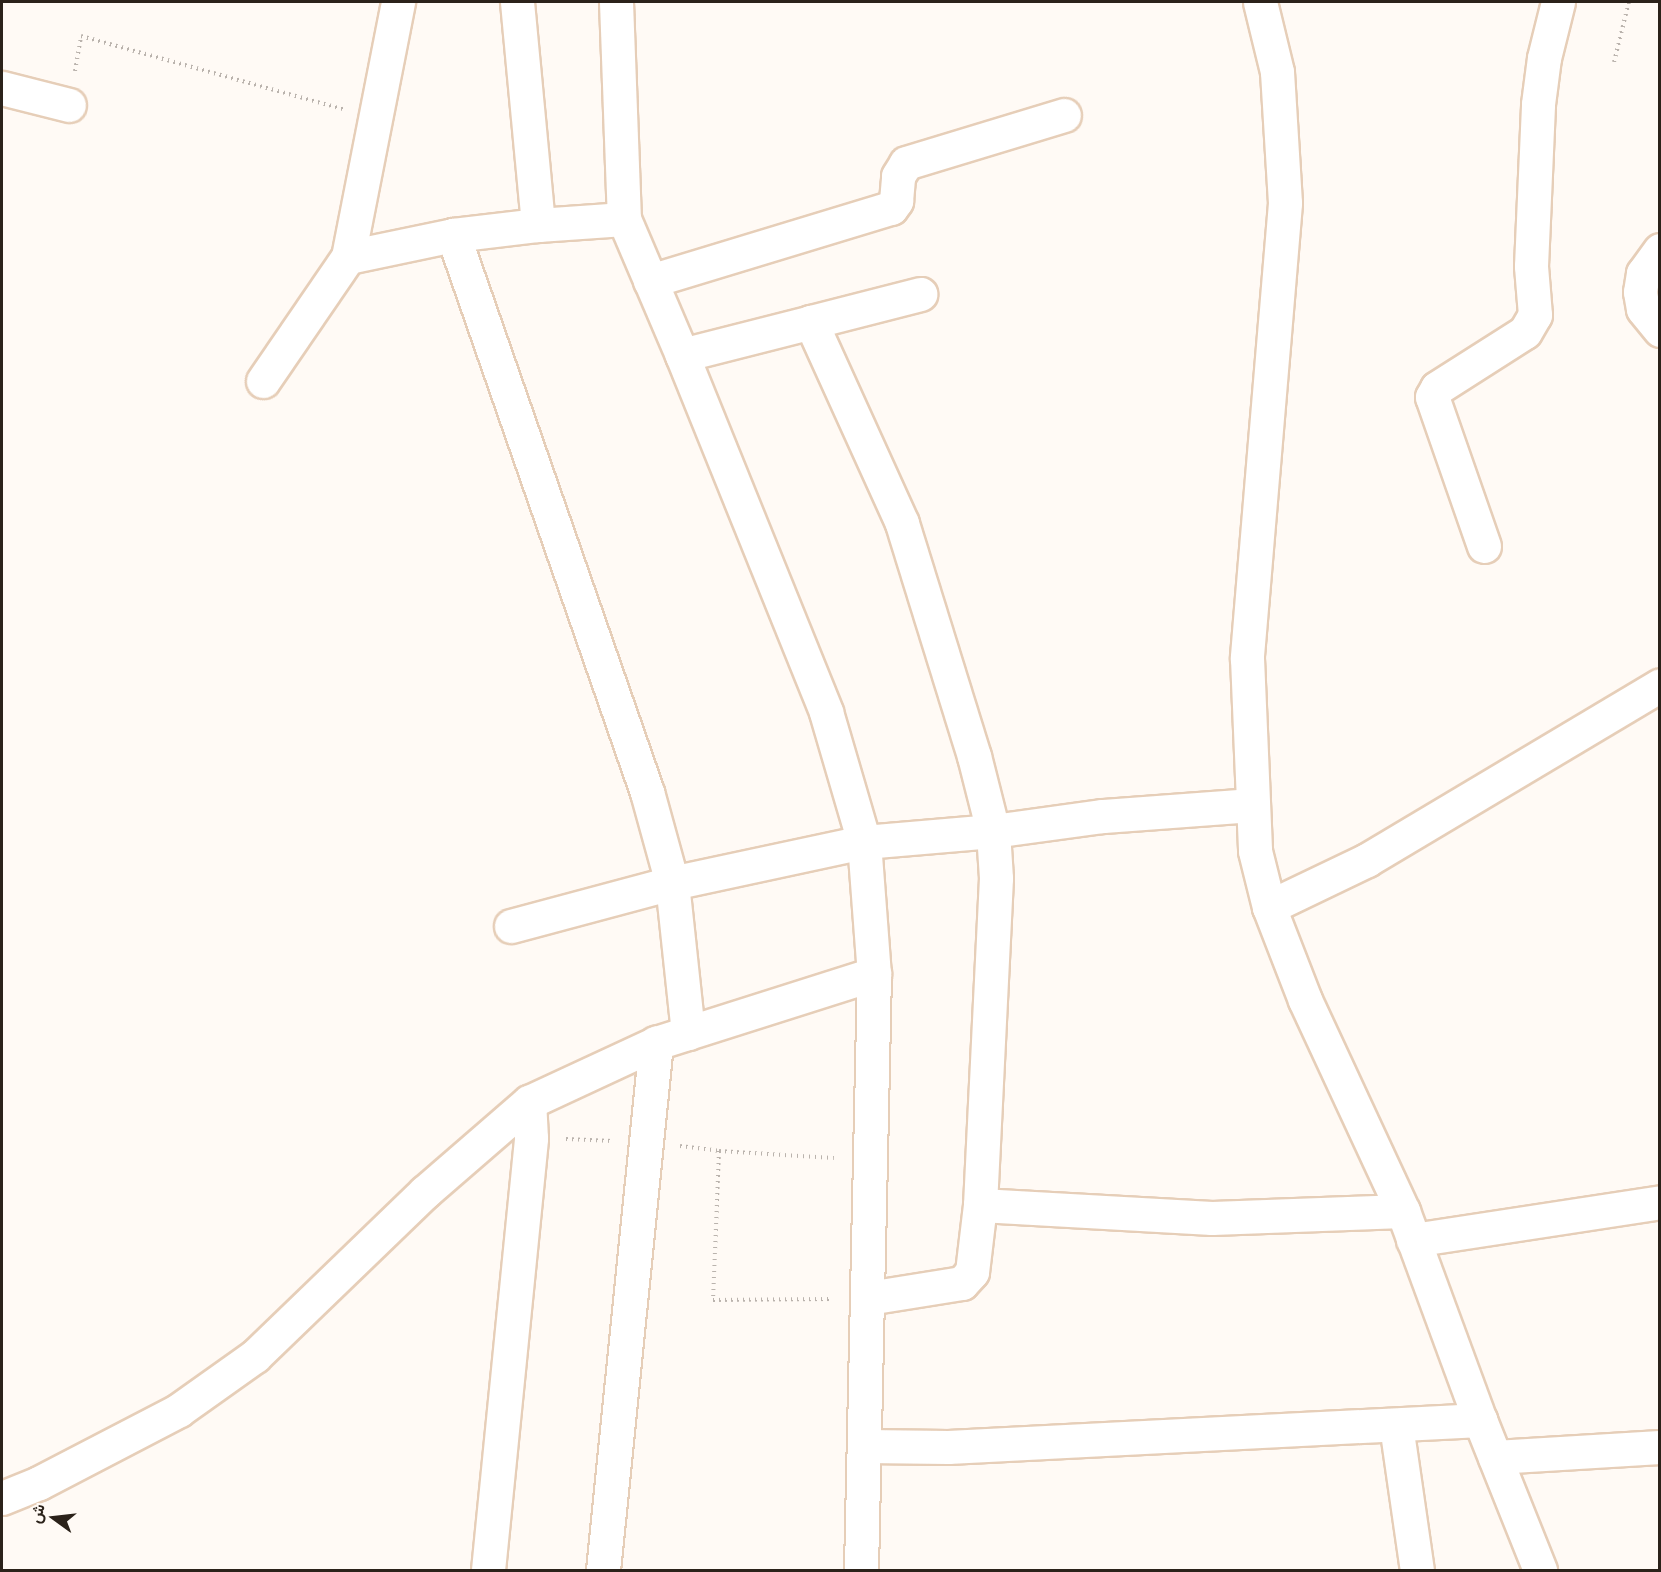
<!DOCTYPE html>
<html>
<head>
<meta charset="utf-8">
<style>
  body { margin:0 }
  #map { position:relative; width:1661px; height:1572px; overflow:hidden; background:#fffaf5; font-family:"Titillium Web",Vazirmatn,sans-serif }
  div>[style] { position:absolute }
  [style*='--x'] { left:calc(var(--x)*1px); top:calc(var(--y)*1px); width:calc(var(--w)*1px); rotate:calc(var(--a)*1deg) }
  .path>* { height:4px; margin-top:-2px; transform-origin:0; background:repeating-linear-gradient(90deg,#bab3ad 0 1.5px,transparent 0 6px) }
  .roads { filter:drop-shadow(2px 0 #e6ceb8) drop-shadow(-2px 0 #e6ceb8) drop-shadow(0 2px #e6ceb8) drop-shadow(0 -2px #e6ceb8) }
  .street>* { height:33px; margin:-16.5px; padding:0 16.5px; transform-origin:16.5px; border-radius:16.5px; background:#fff }
  span { translate:-50% -50%; white-space:nowrap; text-align:center; line-height:1.15; -webkit-text-stroke:6px #fffaf5; paint-order:stroke }
  .frame { position:absolute; inset:0; border:3px solid #2b221a; pointer-events:none }
  .north { position:absolute; left:24px; top:1488px; width:60px; height:60px; -webkit-text-stroke:4px #fffaf5; paint-order:stroke; rotate:285deg; font-size:16px; font-weight:700; line-height:24px; text-align:center; color:#2b221a }
  .north::after { content:''; display:block; margin:auto; width:21px; height:27px; background:#2b221a; clip-path:polygon(50% 0,100% 100%,50% 72%,0 100%) }
</style>
</head>
<body>
<div id="map">
  <div class="path">
    <i style="--x:1614;--y:62;--w:62;--a:-76"></i>
    <i style="--x:75;--y:71;--w:36;--a:-80"></i>
    <i style="--x:81;--y:36;--w:272;--a:15.6"></i>
    <i style="--x:566;--y:1139;--w:47;--a:2.4"></i>
    <i style="--x:680;--y:1146;--w:39;--a:7"></i>
    <i style="--x:719;--y:1151;--w:115;--a:3.5"></i>
    <i style="--x:719;--y:1151;--w:149;--a:92.3"></i>
    <i style="--x:713;--y:1300;--w:120;--a:-0.5"></i>
  </div>
  <div class="roads">
    <div class="street">
      <i style="--x:517;--y:2;--w:224;--a:84.6"></i>
      <i style="--x:616;--y:2;--w:217;--a:87.9"></i>
      <i style="--x:624;--y:219;--w:148;--a:66.9"></i>
      <i style="--x:682;--y:355;--w:385;--a:68"></i>
      <i style="--x:826;--y:712;--w:135;--a:73.7"></i>
      <i style="--x:864;--y:842;--w:132;--a:85.7"></i>
      <i style="--x:874;--y:974;--w:596;--a:91.25"></i>
      <i style="--x:1260;--y:2;--w:72;--a:76.3"></i>
      <i style="--x:1277;--y:72;--w:131;--a:86.5"></i>
      <i style="--x:1285;--y:203;--w:457;--a:94.8"></i>
      <i style="--x:1247;--y:658;--w:193;--a:87.6"></i>
      <i style="--x:1255;--y:851;--w:58;--a:76"></i>
      <i style="--x:1269;--y:907;--w:100;--a:68.8"></i>
      <i style="--x:1305;--y:1000;--w:233;--a:65.1"></i>
      <i style="--x:1403;--y:1211;--w:223;--a:69.8"></i>
      <i style="--x:1480;--y:1420;--w:162;--a:68.2"></i>
      <i style="--x:2;--y:88;--w:69;--a:14.2"></i>
      <i style="--x:453;--y:235;--w:590;--a:70.8"></i>
      <i style="--x:647;--y:792;--w:94;--a:74.6"></i>
      <i style="--x:672;--y:883;--w:151;--a:83.9"></i>
      <i style="--x:1660;--y:250;--w:29;--a:126"></i>
      <i style="--x:1643;--y:273;--w:19;--a:99"></i>
      <i style="--x:1640;--y:292;--w:17;--a:80"></i>
      <i style="--x:1643;--y:309;--w:27;--a:51"></i>
      <i style="--x:348;--y:257;--w:107;--a:-11.8"></i>
      <i style="--x:453;--y:235;--w:86;--a:-6.7"></i>
      <i style="--x:538;--y:225;--w:86;--a:-4"></i>
      <i style="--x:650;--y:281;--w:252;--a:-16.9"></i>
      <i style="--x:891;--y:208;--w:9;--a:-54"></i>
      <i style="--x:896;--y:201;--w:25;--a:-85"></i>
      <i style="--x:898;--y:176;--w:15;--a:-58"></i>
      <i style="--x:906;--y:163;--w:165;--a:-16.9"></i>
      <i style="--x:682;--y:355;--w:133;--a:-14.3"></i>
      <i style="--x:263;--y:381;--w:150;--a:-55.6"></i>
      <i style="--x:348;--y:257;--w:260;--a:-78.9"></i>
      <i style="--x:1484;--y:546;--w:158;--a:-109.2"></i>
      <i style="--x:1432;--y:397;--w:10;--a:-61"></i>
      <i style="--x:1437;--y:388;--w:104;--a:-32.5"></i>
      <i style="--x:1525;--y:332;--w:20;--a:-60"></i>
      <i style="--x:1535;--y:315;--w:49;--a:-94.7"></i>
      <i style="--x:1531;--y:266;--w:162;--a:-87.5"></i>
      <i style="--x:1538;--y:104;--w:46;--a:-82.6"></i>
      <i style="--x:1544;--y:58;--w:58;--a:-76"></i>
      <i style="--x:1269;--y:907;--w:109;--a:-25.6"></i>
      <i style="--x:1367;--y:860;--w:341;--a:-30.8"></i>
      <i style="--x:511;--y:926;--w:167;--a:-15"></i>
      <i style="--x:672;--y:883;--w:196;--a:-12.1"></i>
      <i style="--x:864;--y:842;--w:129;--a:-4.9"></i>
      <i style="--x:993;--y:831;--w:111;--a:-7.8"></i>
      <i style="--x:1103;--y:816;--w:150;--a:-4.2"></i>
      <i style="--x:980;--y:1205;--w:232;--a:3.2"></i>
      <i style="--x:1212;--y:1218;--w:191;--a:-2.1"></i>
      <i style="--x:1413;--y:1240;--w:250;--a:-8.7"></i>
      <i style="--x:868;--y:1298;--w:95;--a:-9.1"></i>
      <i style="--x:962;--y:1283;--w:15;--a:-48"></i>
      <i style="--x:972;--y:1272;--w:67;--a:-83.2"></i>
      <i style="--x:980;--y:1205;--w:327;--a:-87.2"></i>
      <i style="--x:996;--y:878;--w:47;--a:-93.7"></i>
      <i style="--x:993;--y:831;--w:77;--a:-104.2"></i>
      <i style="--x:974;--y:756;--w:244;--a:-107.2"></i>
      <i style="--x:902;--y:523;--w:221;--a:-114.4"></i>
      <i style="--x:811;--y:322;--w:113;--a:-14.4"></i>
      <i style="--x:1396;--y:1425;--w:147;--a:81.8"></i>
      <i style="--x:865;--y:1446;--w:83;--a:0.7"></i>
      <i style="--x:948;--y:1447;--w:533;--a:-2.91"></i>
      <i style="--x:1495;--y:1457;--w:165;--a:-3.5"></i>
      <i style="--x:2;--y:1498;--w:40;--a:-22"></i>
      <i style="--x:39;--y:1483;--w:158;--a:-27.5"></i>
      <i style="--x:179;--y:1410;--w:93;--a:-35.4"></i>
      <i style="--x:255;--y:1356;--w:236;--a:-44"></i>
      <i style="--x:425;--y:1192;--w:138;--a:-40.9"></i>
      <i style="--x:529;--y:1102;--w:140;--a:-24.9"></i>
      <i style="--x:656;--y:1043;--w:229;--a:-17.6"></i>
      <i style="--x:488;--y:1570;--w:434;--a:-84.3"></i>
      <i style="--x:531;--y:1138;--w:36;--a:-93"></i>
      <i style="--x:603;--y:1570;--w:530;--a:-84.26"></i>
    </div>
  </div>
  <div class="frame"></div>
  <div class="north">ش</div>
</div>
</body>
</html>
